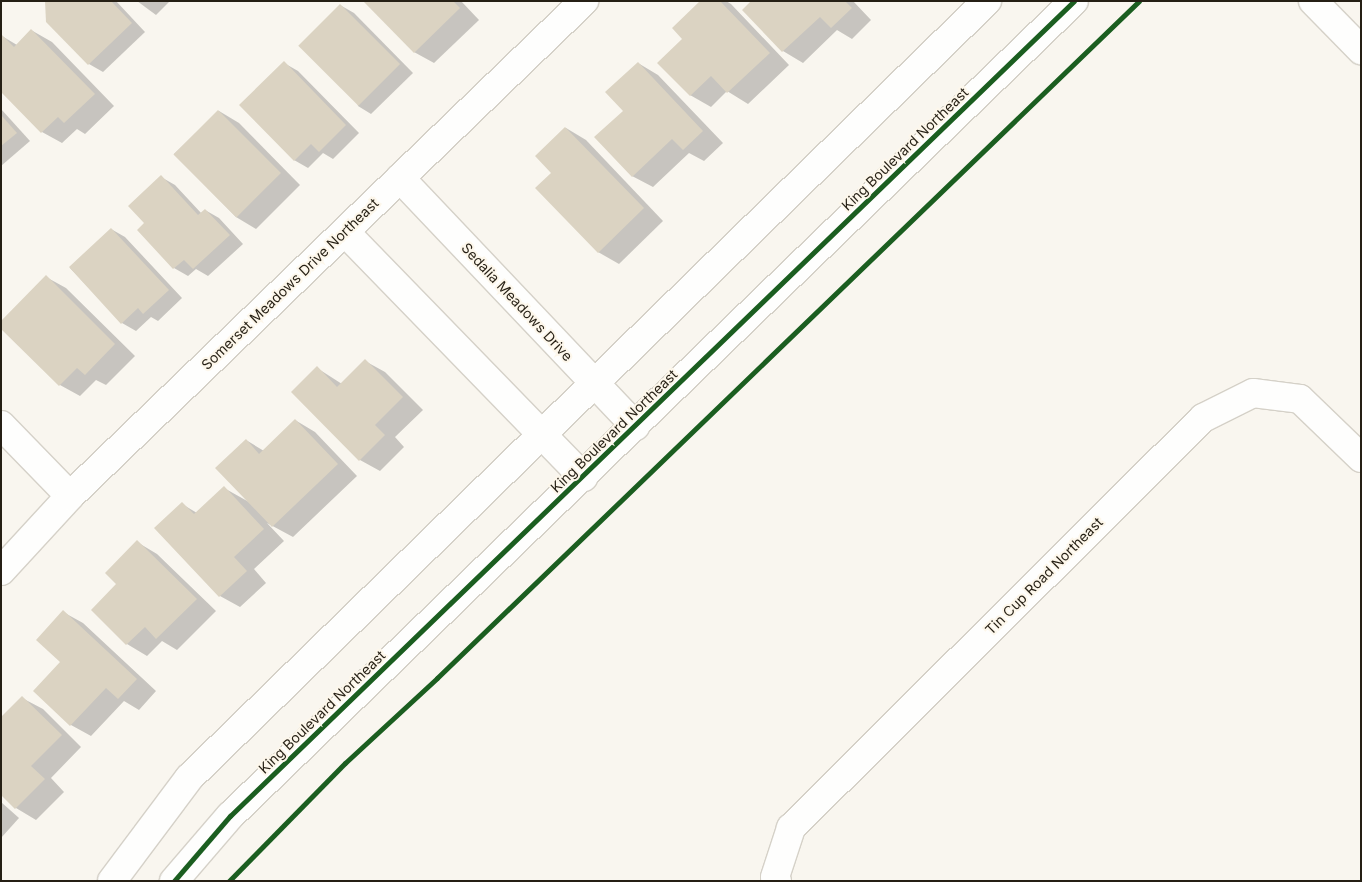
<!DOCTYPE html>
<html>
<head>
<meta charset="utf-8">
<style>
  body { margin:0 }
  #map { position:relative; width:1362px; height:882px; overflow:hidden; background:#f9f6ef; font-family:Inter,sans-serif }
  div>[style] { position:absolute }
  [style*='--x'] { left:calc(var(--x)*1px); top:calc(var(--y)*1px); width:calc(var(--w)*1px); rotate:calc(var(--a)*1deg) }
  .shadow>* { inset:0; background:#0003 }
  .building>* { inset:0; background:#dbd3c2; transform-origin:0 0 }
  .roads { filter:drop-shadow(1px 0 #d5d1c8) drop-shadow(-1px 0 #d5d1c8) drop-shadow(0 1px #d5d1c8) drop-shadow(0 -1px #d5d1c8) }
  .minor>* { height:28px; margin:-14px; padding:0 14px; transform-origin:14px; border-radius:14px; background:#fefefd }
  .tertiary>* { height:28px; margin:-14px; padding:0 14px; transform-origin:14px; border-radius:14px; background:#fefefd }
  .cycleway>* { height:5px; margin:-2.5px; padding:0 2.5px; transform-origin:2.5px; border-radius:2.5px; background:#1b5e20 }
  span { translate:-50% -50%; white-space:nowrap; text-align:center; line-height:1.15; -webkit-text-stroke:4px #fdf7eb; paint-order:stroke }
  .street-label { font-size:14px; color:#251f14 }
  .frame { position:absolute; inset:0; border:2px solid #251f14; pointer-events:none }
</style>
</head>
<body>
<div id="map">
  <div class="shadow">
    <i style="clip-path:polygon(47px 1px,116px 1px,145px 32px,103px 72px,89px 64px,47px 21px)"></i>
    <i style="clip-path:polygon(137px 1px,170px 1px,156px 15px)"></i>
    <i style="clip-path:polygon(365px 1px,461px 1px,479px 20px,434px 63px,414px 52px)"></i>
    <i style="clip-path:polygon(702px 1px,726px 1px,731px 4px,789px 65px,748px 104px,727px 91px,711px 107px,690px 95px,684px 39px)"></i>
    <i style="clip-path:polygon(753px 1px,853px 1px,871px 20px,852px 39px,837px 30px,803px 63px,783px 51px)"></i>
    <i style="clip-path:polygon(340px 5px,354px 13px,413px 73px,371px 114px,358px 106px)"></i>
    <i style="clip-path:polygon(31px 30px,52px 42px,114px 106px,85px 134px,77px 129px,62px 143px,42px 132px,2px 36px,17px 45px)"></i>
    <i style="clip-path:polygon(284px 63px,298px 71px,359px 133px,333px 159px,323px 153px,308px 168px,294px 160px)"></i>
    <i style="clip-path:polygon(638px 63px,658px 75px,723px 143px,704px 161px,689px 153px,653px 187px,632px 176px,624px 111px)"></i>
    <i style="clip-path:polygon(1px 109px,30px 141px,1px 166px)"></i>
    <i style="clip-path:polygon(219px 111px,239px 123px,300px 185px,256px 229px,236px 217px,174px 154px)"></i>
    <i style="clip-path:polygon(566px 128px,586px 140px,663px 221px,619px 264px,598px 252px,553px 173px)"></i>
    <i style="clip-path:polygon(161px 177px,175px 185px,202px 214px,205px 210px,219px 218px,243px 244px,208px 276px,196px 269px,188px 276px,174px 268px,145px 224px)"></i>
    <i style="clip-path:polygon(111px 229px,125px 237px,182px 298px,158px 321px,151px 317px,136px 331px,122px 323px,70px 268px)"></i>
    <i style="clip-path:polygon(46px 277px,66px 288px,135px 356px,106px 385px,96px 380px,80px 396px,60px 385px)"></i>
    <i style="clip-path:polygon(365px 361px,385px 372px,423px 410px,395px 437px,404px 447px,380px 471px,360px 460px,317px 368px,342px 384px)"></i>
    <i style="clip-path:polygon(295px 420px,315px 432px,357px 476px,293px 537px,267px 523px,284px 541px,254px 569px,266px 583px,240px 607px,220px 596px,182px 504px,197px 513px,224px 488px,249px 502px,246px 440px,264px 451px)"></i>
    <i style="clip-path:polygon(137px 542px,157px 554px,216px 611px,177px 650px,162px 641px,147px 656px,127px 644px,93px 610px,118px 584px)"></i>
    <i style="clip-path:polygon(63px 612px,83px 623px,156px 691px,139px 710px,124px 701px,91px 736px,71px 725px,62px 662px)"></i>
    <i style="clip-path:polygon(22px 698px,43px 709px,81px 747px,51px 778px,64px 792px,36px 820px,16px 808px,1px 794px)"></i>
    <i style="clip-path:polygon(1px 802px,19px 818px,1px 838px)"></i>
  </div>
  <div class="building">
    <i style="clip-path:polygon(45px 1px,111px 1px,132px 23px,88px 65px,46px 22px)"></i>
    <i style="clip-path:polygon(363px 1px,453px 1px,460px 8px,414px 53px)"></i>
    <i style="clip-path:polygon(700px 1px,720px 1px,770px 53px,727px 93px,711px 76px,690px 96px,657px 63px,682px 39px,672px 28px)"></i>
    <i style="clip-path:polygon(751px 1px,845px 1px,852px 8px,831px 28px,820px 17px,782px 52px,742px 10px)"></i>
    <i style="left:340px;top:4px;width:85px;height:59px;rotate:45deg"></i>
    <i style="clip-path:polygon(31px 29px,95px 94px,64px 123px,58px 117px,41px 133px,1px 92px,1px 34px,14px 47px)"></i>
    <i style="clip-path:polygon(284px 61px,346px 125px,319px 152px,311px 144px,294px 161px,239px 105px)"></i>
    <i style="clip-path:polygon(638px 62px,703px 131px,683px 150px,672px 139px,632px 177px,594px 137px,623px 111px,605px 92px)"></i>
    <i style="left:218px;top:110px;width:89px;height:63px;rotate:45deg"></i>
    <i style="clip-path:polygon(1px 115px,17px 133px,1px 146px)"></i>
    <i style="clip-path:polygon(565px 127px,644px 208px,598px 253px,535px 188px,551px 173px,535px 156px)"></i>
    <i style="clip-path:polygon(161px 175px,198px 215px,205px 209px,230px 235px,193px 269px,184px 260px,173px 269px,137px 230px,144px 223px,128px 206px)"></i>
    <i style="clip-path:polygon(111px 228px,169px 290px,143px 314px,138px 308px,121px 324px,69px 267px)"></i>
    <i style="clip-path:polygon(46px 275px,115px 344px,85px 375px,77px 368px,59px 386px,1px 329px,1px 321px)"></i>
    <i style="clip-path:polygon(365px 359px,403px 397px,375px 425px,385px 435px,359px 461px,291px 392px,317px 366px,337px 387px)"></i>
    <i style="clip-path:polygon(295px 419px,338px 464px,272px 527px,215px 468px,246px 439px,259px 454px)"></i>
    <i style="clip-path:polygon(224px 486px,264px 529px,234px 557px,247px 571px,219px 597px,154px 528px,182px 502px,194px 514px)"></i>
    <i style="clip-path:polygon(137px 540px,197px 599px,156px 639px,145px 627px,126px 645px,91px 610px,116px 584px,105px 573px)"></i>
    <i style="clip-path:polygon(63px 610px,137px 679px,118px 699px,106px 688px,70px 726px,33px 691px,60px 662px,36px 640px)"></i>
    <i style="clip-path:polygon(22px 696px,62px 735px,31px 766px,45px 779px,15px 809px,1px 795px,1px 717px)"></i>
  </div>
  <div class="roads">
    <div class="minor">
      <i style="--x:1313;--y:1;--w:69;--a:45.6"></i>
      <i style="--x:400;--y:178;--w:342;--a:46.5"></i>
      <i style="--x:345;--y:232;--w:342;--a:45.8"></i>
      <i style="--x:1;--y:425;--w:99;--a:45.8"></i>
      <i style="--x:1;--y:571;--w:102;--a:-47.4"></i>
      <i style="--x:70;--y:496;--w:714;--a:-43.92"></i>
      <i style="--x:777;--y:881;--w:4;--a:-117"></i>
      <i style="--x:775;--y:877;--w:52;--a:-71.9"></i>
      <i style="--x:791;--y:828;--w:581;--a:-44.86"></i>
      <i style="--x:1203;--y:418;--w:56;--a:-26.6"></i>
      <i style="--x:1253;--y:393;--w:47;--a:7.3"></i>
      <i style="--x:1300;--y:399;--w:85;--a:44"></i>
    </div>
    <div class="tertiary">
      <i style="--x:112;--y:881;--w:129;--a:-53.2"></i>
      <i style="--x:189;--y:778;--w:1114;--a:-44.24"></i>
      <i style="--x:174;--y:881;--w:86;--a:-49.3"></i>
      <i style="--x:230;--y:816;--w:1173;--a:-44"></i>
    </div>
  </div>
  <div class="cycleway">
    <i style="--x:174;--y:881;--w:86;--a:-49.3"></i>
    <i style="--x:230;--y:816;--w:1173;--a:-44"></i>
    <i style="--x:229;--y:881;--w:165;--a:-45.5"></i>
    <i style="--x:345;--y:763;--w:125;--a:-42.7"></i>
    <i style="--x:437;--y:678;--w:975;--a:-43.96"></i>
  </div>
  <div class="street-label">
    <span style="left:905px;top:149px;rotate:-44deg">King Boulevard Northeast</span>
    <span style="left:290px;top:284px;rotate:-44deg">Somerset Meadows Drive Northeast</span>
    <span style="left:517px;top:302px;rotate:47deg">Sedalia Meadows Drive</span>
    <span style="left:614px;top:431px;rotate:-44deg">King Boulevard Northeast</span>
    <span style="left:1044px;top:576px;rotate:-45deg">Tin Cup Road Northeast</span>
    <span style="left:322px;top:712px;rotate:-44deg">King Boulevard Northeast</span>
  </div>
  <div class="frame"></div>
</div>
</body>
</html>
